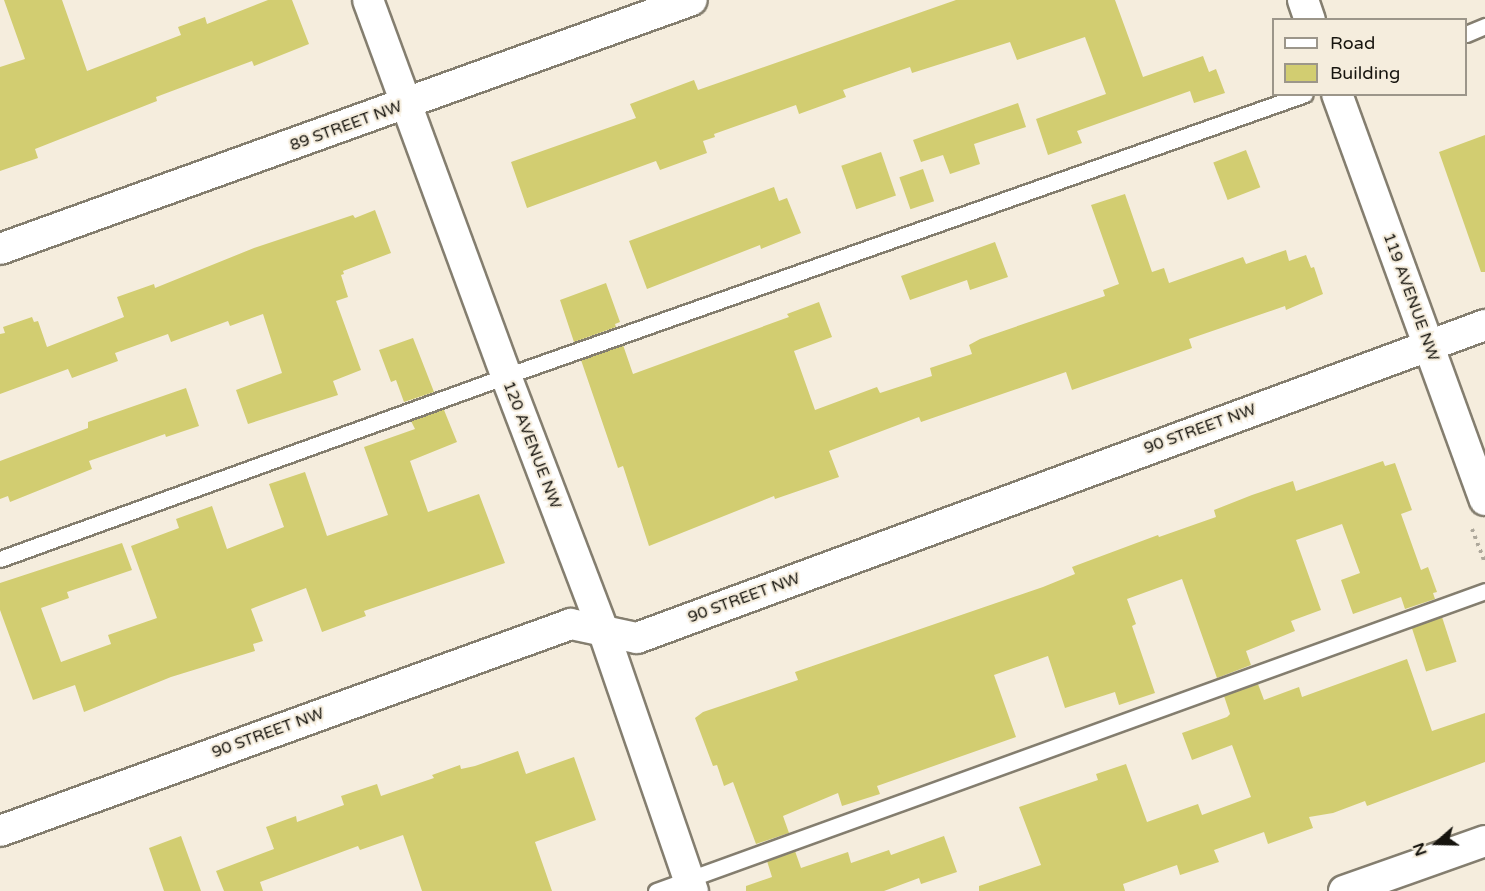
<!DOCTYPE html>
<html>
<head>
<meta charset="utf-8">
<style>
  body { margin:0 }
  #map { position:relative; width:1485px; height:891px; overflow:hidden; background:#f5eddd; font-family:"Varela Round",sans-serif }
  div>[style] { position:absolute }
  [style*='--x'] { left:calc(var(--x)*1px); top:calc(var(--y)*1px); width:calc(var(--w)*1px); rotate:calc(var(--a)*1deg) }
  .building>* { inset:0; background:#d2cd71; transform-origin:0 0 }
  .path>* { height:4px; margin-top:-2px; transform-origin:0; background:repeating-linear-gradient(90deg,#aea89b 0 3px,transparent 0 7.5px) }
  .roads { filter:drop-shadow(2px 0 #847e6f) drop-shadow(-2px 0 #847e6f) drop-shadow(0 2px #847e6f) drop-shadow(0 -2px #847e6f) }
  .lane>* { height:15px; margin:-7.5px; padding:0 7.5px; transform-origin:7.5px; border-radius:7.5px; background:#fff }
  .street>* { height:30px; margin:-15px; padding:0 15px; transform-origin:15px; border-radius:15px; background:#fff }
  span { translate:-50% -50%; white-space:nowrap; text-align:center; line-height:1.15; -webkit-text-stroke:4.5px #f5eddd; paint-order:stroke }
  .street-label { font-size:16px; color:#16140e }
  .legend { position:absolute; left:1272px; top:18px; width:195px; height:78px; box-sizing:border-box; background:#f5eddd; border:2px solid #9c968a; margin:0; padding:8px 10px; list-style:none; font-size:18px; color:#16140e }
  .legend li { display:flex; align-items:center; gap:12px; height:30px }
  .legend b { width:30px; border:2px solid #9c968a }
  .north { position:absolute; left:1407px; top:813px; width:60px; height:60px; -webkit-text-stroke:4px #f5eddd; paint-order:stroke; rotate:250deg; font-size:16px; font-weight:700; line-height:24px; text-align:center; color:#16140e }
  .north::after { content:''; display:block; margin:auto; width:21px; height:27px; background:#16140e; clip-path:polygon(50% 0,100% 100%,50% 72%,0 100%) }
</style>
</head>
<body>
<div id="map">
  <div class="building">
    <i style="clip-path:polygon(4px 0,62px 0,87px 71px,181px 35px,178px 27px,205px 17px,207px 24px,268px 0,292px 0,309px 44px,254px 66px,252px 61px,156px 97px,157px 101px,35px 149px,38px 158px,0 171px,0 67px,25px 59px)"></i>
    <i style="clip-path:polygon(956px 0,1115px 0,1143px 77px,1203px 56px,1209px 72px,1216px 69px,1225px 93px,1194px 103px,1190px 91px,1077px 131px,1082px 143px,1048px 155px,1036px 119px,1106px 94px,1085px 37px,1017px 60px,1010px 42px,912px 73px,910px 67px,843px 90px,846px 97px,799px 114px,796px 105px,714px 134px,715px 137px,703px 141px,707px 153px,660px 170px,656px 161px,527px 208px,511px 162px,636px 118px,630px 104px,694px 80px,698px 90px)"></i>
    <i style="clip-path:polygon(1018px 103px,1026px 127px,974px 144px,980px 164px,950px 174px,943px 155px,921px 162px,913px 140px)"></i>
    <i style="clip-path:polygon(1485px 135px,1485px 272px,1481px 272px,1439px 152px)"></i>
    <i style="left:1246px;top:150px;width:40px;height:35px;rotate:69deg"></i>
    <i style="left:881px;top:152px;width:46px;height:42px;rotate:71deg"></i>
    <i style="left:923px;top:169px;width:34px;height:25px;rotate:71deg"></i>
    <i style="clip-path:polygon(774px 187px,779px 201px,787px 198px,801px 233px,761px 249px,760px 245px,647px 289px,629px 241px)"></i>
    <i style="clip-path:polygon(1125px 194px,1152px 272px,1164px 268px,1169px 283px,1243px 257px,1246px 264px,1286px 250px,1289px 261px,1306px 255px,1311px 268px,1314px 267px,1323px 294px,1286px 310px,1285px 306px,1189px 339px,1192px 348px,1072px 390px,1066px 372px,921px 422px,919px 417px,829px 451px,839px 477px,775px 499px,774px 496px,649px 546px,623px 466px,618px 468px,581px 360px,623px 345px,633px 374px,789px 317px,787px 314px,819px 302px,832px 337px,794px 351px,815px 410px,877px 387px,880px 393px,932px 376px,930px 368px,972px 354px,969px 345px,980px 339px,1105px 296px,1103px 290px,1119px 284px,1091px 205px)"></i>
    <i style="clip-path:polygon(375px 210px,391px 253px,343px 271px,344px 274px,341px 275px,348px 297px,336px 301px,361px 370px,333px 381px,338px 395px,248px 424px,236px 390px,282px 373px,263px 314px,230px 326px,228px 321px,171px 342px,168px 334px,115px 353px,118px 361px,72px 378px,68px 369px,0 394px,0 334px,5px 333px,3px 327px,32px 317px,34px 322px,38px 321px,47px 347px,124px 317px,117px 297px,154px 284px,155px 288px,254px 248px,353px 215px,355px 218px)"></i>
    <i style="clip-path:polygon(995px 242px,1008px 277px,970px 290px,967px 280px,910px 300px,901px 276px)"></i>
    <i style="clip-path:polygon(606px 283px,620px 322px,615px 324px,616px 327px,574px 342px,560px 300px)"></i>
    <i style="clip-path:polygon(413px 338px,434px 392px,404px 402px,396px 380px,391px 382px,379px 350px)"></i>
    <i style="clip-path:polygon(186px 388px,199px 426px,166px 437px,165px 434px,89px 461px,92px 469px,10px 502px,8px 496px,0 499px,0 461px,88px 428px,88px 422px)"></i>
    <i style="clip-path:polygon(441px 410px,444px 410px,457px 442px,410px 461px,428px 512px,479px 494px,505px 563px,364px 611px,366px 616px,322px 632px,306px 588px,251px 609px,263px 641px,253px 644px,255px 651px,171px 677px,84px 712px,75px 685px,33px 700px,0 610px,0 583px,122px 543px,132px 570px,67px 592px,69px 598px,41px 608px,61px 662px,111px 644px,108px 635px,157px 618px,131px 546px,179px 528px,176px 519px,212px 506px,227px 549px,284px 527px,269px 484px,305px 472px,327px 536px,388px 515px,364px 447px,415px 429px,411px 421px)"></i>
    <i style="clip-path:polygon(1383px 461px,1385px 466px,1395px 463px,1412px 510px,1401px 514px,1421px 570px,1428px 567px,1437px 592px,1433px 593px,1435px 599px,1405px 609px,1401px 597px,1353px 614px,1341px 580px,1360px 573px,1342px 524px,1296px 540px,1321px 610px,1291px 621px,1295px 631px,1246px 651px,1251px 665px,1217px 678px,1182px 579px,1127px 599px,1136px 624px,1132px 626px,1155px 693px,1119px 705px,1115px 692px,1065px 708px,1048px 656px,994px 675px,1016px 737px,877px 786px,880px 794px,842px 806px,838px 793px,783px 816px,789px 833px,756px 844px,733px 782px,724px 786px,717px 765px,713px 766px,695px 718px,703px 712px,798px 680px,795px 672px,1043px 587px,1075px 574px,1072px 567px,1158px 535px,1159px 537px,1216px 517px,1214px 510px,1252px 495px,1293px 481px,1296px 491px)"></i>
    <i style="left:1442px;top:617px;width:47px;height:32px;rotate:72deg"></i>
    <i style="clip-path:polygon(1407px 659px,1432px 731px,1485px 713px,1485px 762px,1367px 806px,1365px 801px,1333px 813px,1309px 817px,1313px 828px,1268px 844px,1264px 832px,1214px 850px,1219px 862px,1180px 875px,1177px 865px,1123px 884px,1125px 891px,979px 891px,979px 886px,1041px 865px,1019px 807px,1098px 780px,1096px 774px,1126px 764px,1147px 822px,1198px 804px,1202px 815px,1251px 797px,1232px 745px,1192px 760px,1182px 733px,1227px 717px,1230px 714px,1224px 696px,1258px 684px,1264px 700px,1299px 687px,1302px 697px)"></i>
    <i style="clip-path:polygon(518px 751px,526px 774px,574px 757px,596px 820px,535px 842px,552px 891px,422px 891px,403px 835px,360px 850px,358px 846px,260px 882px,263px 891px,224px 891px,216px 871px,274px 849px,266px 827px,296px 816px,297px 822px,344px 805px,341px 796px,377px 784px,381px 796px,434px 778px,432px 775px,460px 765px,461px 769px,475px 766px)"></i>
    <i style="clip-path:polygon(181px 836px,201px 891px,164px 891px,149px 848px)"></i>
    <i style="clip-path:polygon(944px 836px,957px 872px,921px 884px,919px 878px,884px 891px,746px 891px,746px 886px,772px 877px,767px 861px,795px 851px,801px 868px,848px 852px,851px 863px,889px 850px,891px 855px)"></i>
  </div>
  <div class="path">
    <i style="--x:1472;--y:529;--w:36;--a:69"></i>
  </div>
  <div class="roads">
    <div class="lane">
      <i style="--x:1466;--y:34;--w:21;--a:-23"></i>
      <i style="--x:0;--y:559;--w:538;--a:-19.88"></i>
      <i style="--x:506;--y:376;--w:847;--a:-19.44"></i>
      <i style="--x:656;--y:891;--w:882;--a:-19.89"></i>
    </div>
    <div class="street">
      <i style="--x:368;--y:0;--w:401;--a:69.8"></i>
      <i style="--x:506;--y:376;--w:272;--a:69.1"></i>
      <i style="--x:603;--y:630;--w:276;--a:71"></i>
      <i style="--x:1303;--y:0;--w:21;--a:71"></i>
      <i style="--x:1337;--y:94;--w:432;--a:70"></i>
      <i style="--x:0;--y:249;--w:735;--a:-19.79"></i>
      <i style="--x:0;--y:831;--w:607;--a:-19.93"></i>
      <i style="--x:571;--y:624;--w:67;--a:12"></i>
      <i style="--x:637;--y:638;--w:904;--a:-20.26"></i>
      <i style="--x:1344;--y:891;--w:150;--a:-19.5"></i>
    </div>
  </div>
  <div class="street-label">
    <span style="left:346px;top:126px;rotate:-20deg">89 STREET NW</span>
    <span style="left:1411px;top:297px;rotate:70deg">119 AVENUE NW</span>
    <span style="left:1200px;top:429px;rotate:-20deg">90 STREET NW</span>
    <span style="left:532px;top:445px;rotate:69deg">120 AVENUE NW</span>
    <span style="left:744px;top:598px;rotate:-20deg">90 STREET NW</span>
    <span style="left:268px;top:733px;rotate:-20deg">90 STREET NW</span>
  </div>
  <ul class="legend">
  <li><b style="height:8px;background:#fff"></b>Road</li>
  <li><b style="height:16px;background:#d2cd71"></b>Building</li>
  </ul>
  <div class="north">N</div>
</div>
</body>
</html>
